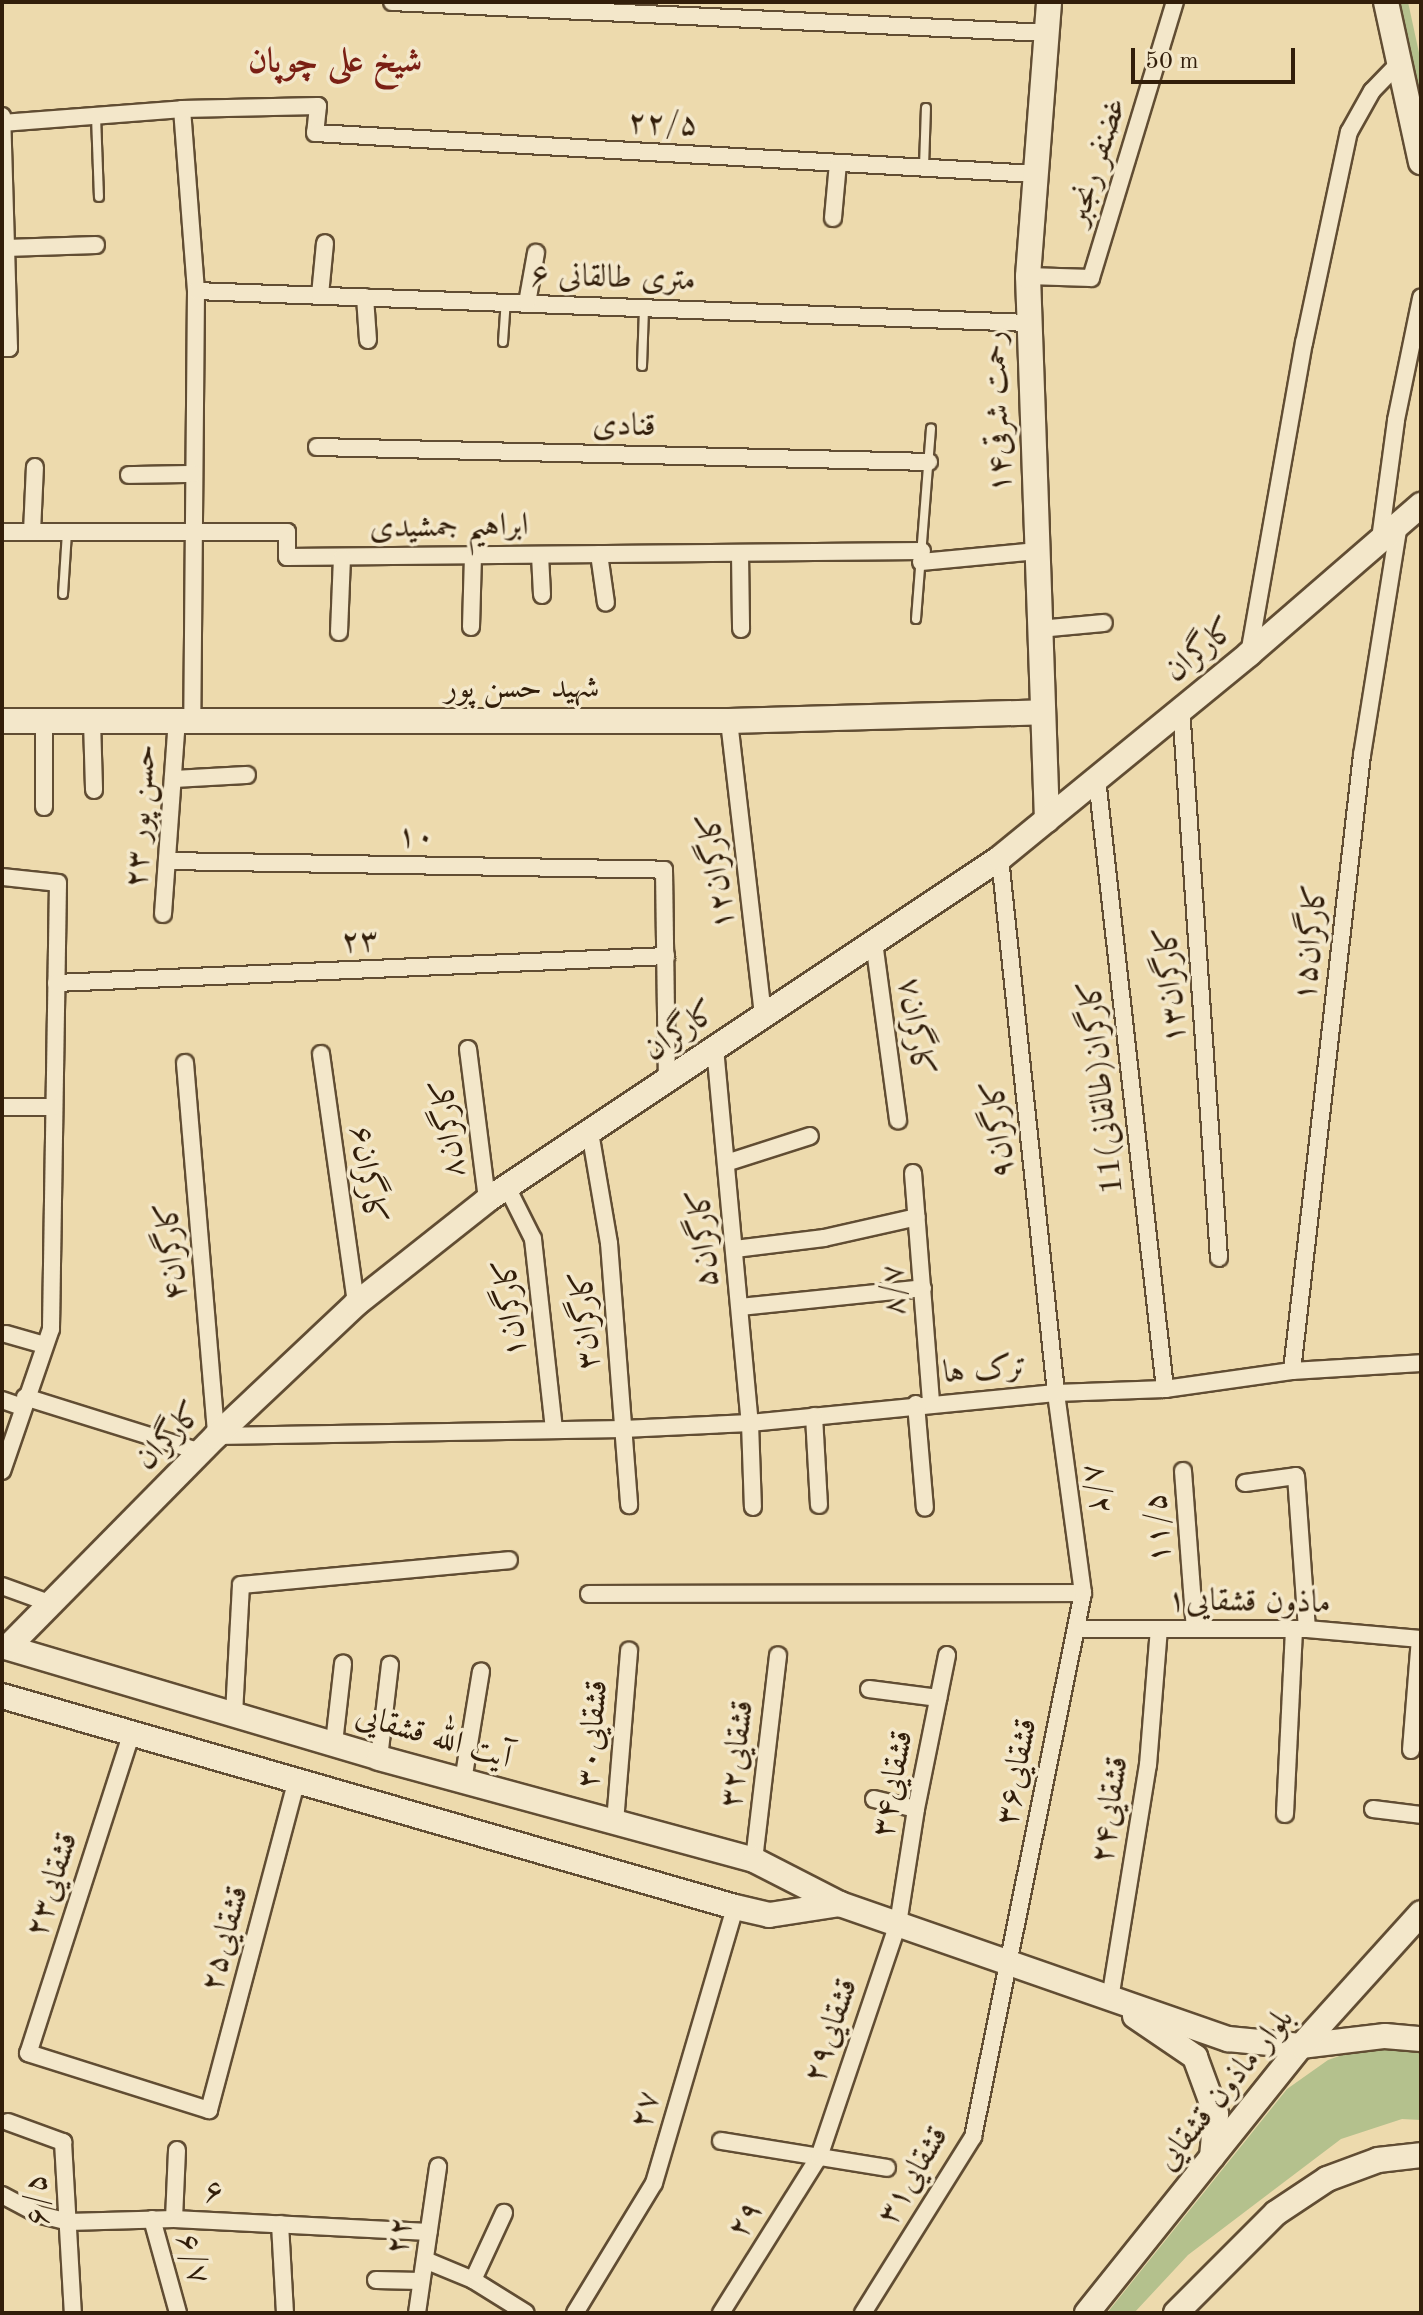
<!DOCTYPE html>
<html>
<head>
<meta charset="utf-8">
<style>
  body { margin:0 }
  #map { position:relative; width:1423px; height:2315px; overflow:hidden; background:#eddaad; font-family:"Old Standard TT",Amiri,serif }
  div>[style] { position:absolute }
  [style*='--x'] { left:calc(var(--x)*1px); top:calc(var(--y)*1px); width:calc(var(--w)*1px); rotate:calc(var(--a)*1deg) }
  .green>* { inset:0; background:#b4c18d }
  .roads { filter:drop-shadow(2px 0 #614d33) drop-shadow(-2px 0 #614d33) drop-shadow(0 2px #614d33) drop-shadow(0 -2px #614d33) }
  .lane>* { height:8px; margin:-4px; padding:0 4px; transform-origin:4px; border-radius:4px; background:#f3e7ca }
  .street>* { height:16px; margin:-8px; padding:0 8px; transform-origin:8px; border-radius:8px; background:#f3e7ca }
  .secondary>* { height:24px; margin:-12px; padding:0 12px; transform-origin:12px; border-radius:12px; background:#f3e7ca }
  span { translate:-50% -50%; white-space:nowrap; text-align:center; line-height:1.15; -webkit-text-stroke:7px #f3e7ca; paint-order:stroke }
  .street-label { font-size:32px; color:#321e0a }
  .neighbourhood-label { font-size:34px; color:#7a1f14; font-weight:700 }
  .frame { position:absolute; inset:0; border:4px solid #321e0a; pointer-events:none }
  .scale { position:absolute; left:1131px; top:48px; width:164px; height:36px; box-sizing:border-box; border:4px solid #321e0a; border-top:0; padding-left:10px; font-size:24px; line-height:28px; white-space:nowrap; color:#321e0a; -webkit-text-stroke:6px #f3e7ca; paint-order:stroke }
</style>
</head>
<body>
<div id="map">
  <div class="green">
    <i style="clip-path:polygon(1399px 2px,1408px 2px,1421px 62px,1421px 105px)"></i>
    <i style="clip-path:polygon(1400px 2044px,1421px 2050px,1421px 2120px,1402px 2119px,1341px 2139px,1188px 2255px,1134px 2313px,1107px 2313px,1287px 2089px,1328px 2060px,1362px 2048px)"></i>
  </div>
  <div class="roads">
    <div class="lane">
      <i style="--x:96;--y:116;--w:81;--a:87.9"></i>
      <i style="--x:924;--y:167;--w:59;--a:-88.1"></i>
      <i style="--x:503;--y:342;--w:39;--a:-86"></i>
      <i style="--x:642;--y:366;--w:58;--a:-88"></i>
      <i style="--x:63;--y:594;--w:62;--a:-86.3"></i>
      <i style="--x:916;--y:619;--w:191;--a:-85.5"></i>
    </div>
    <div class="street">
      <i style="--x:392;--y:2;--w:656;--a:2.71"></i>
      <i style="--x:182;--y:109;--w:183;--a:85.6"></i>
      <i style="--x:196;--y:291;--w:430;--a:90.5"></i>
      <i style="--x:2;--y:123;--w:181;--a:-4.4"></i>
      <i style="--x:182;--y:109;--w:136;--a:-1.3"></i>
      <i style="--x:318;--y:106;--w:27;--a:96"></i>
      <i style="--x:315;--y:133;--w:720;--a:3.26"></i>
      <i style="--x:833;--y:218;--w:55;--a:-84.8"></i>
      <i style="--x:6;--y:248;--w:90;--a:-1.9"></i>
      <i style="--x:1028;--y:276;--w:63;--a:1.8"></i>
      <i style="--x:1091;--y:278;--w:288;--a:-73.1"></i>
      <i style="--x:196;--y:291;--w:833;--a:2.2"></i>
      <i style="--x:320;--y:295;--w:52;--a:-84.5"></i>
      <i style="--x:365;--y:297;--w:43;--a:86"></i>
      <i style="--x:527;--y:303;--w:51;--a:-79.8"></i>
      <i style="--x:2;--y:348;--w:7;--a:0"></i>
      <i style="--x:9;--y:348;--w:232;--a:-91.7"></i>
      <i style="--x:317;--y:447;--w:612;--a:1.4"></i>
      <i style="--x:129;--y:475;--w:65;--a:-0.9"></i>
      <i style="--x:2;--y:532;--w:285;--a:0"></i>
      <i style="--x:287;--y:532;--w:25;--a:90"></i>
      <i style="--x:287;--y:557;--w:635;--a:-0.54"></i>
      <i style="--x:32;--y:532;--w:65;--a:-87.4"></i>
      <i style="--x:1380;--y:539;--w:120;--a:-82.3"></i>
      <i style="--x:1396;--y:420;--w:125;--a:-78.4"></i>
      <i style="--x:740;--y:553;--w:76;--a:89.2"></i>
      <i style="--x:599;--y:554;--w:49;--a:81.9"></i>
      <i style="--x:540;--y:555;--w:40;--a:87.1"></i>
      <i style="--x:921;--y:562;--w:117;--a:-5.4"></i>
      <i style="--x:471;--y:627;--w:72;--a:-88.4"></i>
      <i style="--x:1039;--y:629;--w:65;--a:-5.3"></i>
      <i style="--x:339;--y:632;--w:75;--a:-87.7"></i>
      <i style="--x:1249;--y:654;--w:316;--a:-80"></i>
      <i style="--x:1304;--y:343;--w:216;--a:-78"></i>
      <i style="--x:1349;--y:132;--w:47;--a:-60.7"></i>
      <i style="--x:1372;--y:91;--w:39;--a:-46"></i>
      <i style="--x:1181;--y:708;--w:551;--a:86.05"></i>
      <i style="--x:92;--y:721;--w:69;--a:88.3"></i>
      <i style="--x:729;--y:721;--w:297;--a:83.4"></i>
      <i style="--x:173;--y:779;--w:74;--a:-3.1"></i>
      <i style="--x:1097;--y:779;--w:614;--a:83.64"></i>
      <i style="--x:44;--y:807;--w:86;--a:-90"></i>
      <i style="--x:167;--y:861;--w:497;--a:1"></i>
      <i style="--x:664;--y:870;--w:210;--a:89.2"></i>
      <i style="--x:2;--y:877;--w:56;--a:6.1"></i>
      <i style="--x:58;--y:883;--w:446;--a:90.9"></i>
      <i style="--x:51;--y:1329;--w:150;--a:109"></i>
      <i style="--x:163;--y:914;--w:194;--a:-85.9"></i>
      <i style="--x:874;--y:942;--w:180;--a:82.3"></i>
      <i style="--x:56;--y:983;--w:611;--a:-2.53"></i>
      <i style="--x:715;--y:1048;--w:377;--a:84.7"></i>
      <i style="--x:750;--y:1423;--w:84;--a:88"></i>
      <i style="--x:468;--y:1049;--w:152;--a:82.8"></i>
      <i style="--x:321;--y:1054;--w:252;--a:82"></i>
      <i style="--x:185;--y:1063;--w:374;--a:85.2"></i>
      <i style="--x:216;--y:1436;--w:407;--a:-1"></i>
      <i style="--x:623;--y:1429;--w:127;--a:-2.7"></i>
      <i style="--x:750;--y:1423;--w:307;--a:-5.6"></i>
      <i style="--x:1056;--y:1393;--w:109;--a:-2.1"></i>
      <i style="--x:1165;--y:1389;--w:128;--a:-8.1"></i>
      <i style="--x:1292;--y:1371;--w:129;--a:-3.5"></i>
      <i style="--x:2;--y:1107;--w:52;--a:0"></i>
      <i style="--x:590;--y:1132;--w:113;--a:80.3"></i>
      <i style="--x:609;--y:1243;--w:263;--a:85.6"></i>
      <i style="--x:726;--y:1163;--w:88;--a:-17.8"></i>
      <i style="--x:913;--y:1173;--w:231;--a:85.5"></i>
      <i style="--x:507;--y:1187;--w:58;--a:63.4"></i>
      <i style="--x:533;--y:1239;--w:191;--a:83.7"></i>
      <i style="--x:735;--y:1249;--w:90;--a:-7"></i>
      <i style="--x:824;--y:1238;--w:95;--a:-12.7"></i>
      <i style="--x:740;--y:1307;--w:184;--a:-5.9"></i>
      <i style="--x:6;--y:1334;--w:40;--a:16"></i>
      <i style="--x:1292;--y:1371;--w:620;--a:-83.52"></i>
      <i style="--x:1362;--y:755;--w:235;--a:-80.9"></i>
      <i style="--x:25;--y:1397;--w:183;--a:17.4"></i>
      <i style="--x:2;--y:1400;--w:21;--a:19"></i>
      <i style="--x:916;--y:1404;--w:104;--a:85.1"></i>
      <i style="--x:814;--y:1416;--w:89;--a:86.8"></i>
      <i style="--x:1183;--y:1471;--w:158;--a:85.7"></i>
      <i style="--x:1245;--y:1483;--w:51;--a:-7.8"></i>
      <i style="--x:1296;--y:1476;--w:153;--a:85.9"></i>
      <i style="--x:2;--y:1586;--w:50;--a:19.9"></i>
      <i style="--x:589;--y:1594;--w:494;--a:-0.1"></i>
      <i style="--x:1076;--y:1629;--w:231;--a:0"></i>
      <i style="--x:1307;--y:1629;--w:114;--a:5"></i>
      <i style="--x:869;--y:1689;--w:70;--a:7.4"></i>
      <i style="--x:234;--y:1714;--w:129;--a:-86.9"></i>
      <i style="--x:241;--y:1585;--w:269;--a:-5.3"></i>
      <i style="--x:131;--y:1735;--w:334;--a:107.9"></i>
      <i style="--x:28;--y:2053;--w:190;--a:17.5"></i>
      <i style="--x:209;--y:2110;--w:339;--a:-75.1"></i>
      <i style="--x:334;--y:1743;--w:80;--a:-83.5"></i>
      <i style="--x:1411;--y:1750;--w:111;--a:-85.4"></i>
      <i style="--x:379;--y:1758;--w:94;--a:-83.3"></i>
      <i style="--x:463;--y:1781;--w:111;--a:-80.7"></i>
      <i style="--x:874;--y:1799;--w:43;--a:13.4"></i>
      <i style="--x:1373;--y:1809;--w:48;--a:7.1"></i>
      <i style="--x:1285;--y:1814;--w:185;--a:-87.2"></i>
      <i style="--x:615;--y:1822;--w:172;--a:-85.3"></i>
      <i style="--x:754;--y:1860;--w:206;--a:-83.3"></i>
      <i style="--x:1110;--y:1999;--w:237;--a:-80.8"></i>
      <i style="--x:1148;--y:1765;--w:136;--a:-85.4"></i>
      <i style="--x:8;--y:2122;--w:59;--a:20"></i>
      <i style="--x:63;--y:2142;--w:171;--a:86.7"></i>
      <i style="--x:721;--y:2141;--w:168;--a:9.2"></i>
      <i style="--x:2;--y:2195;--w:40;--a:28"></i>
      <i style="--x:37;--y:2214;--w:32;--a:14"></i>
      <i style="--x:68;--y:2222;--w:106;--a:-1.6"></i>
      <i style="--x:174;--y:2219;--w:255;--a:2.9"></i>
      <i style="--x:152;--y:2219;--w:98;--a:74.5"></i>
      <i style="--x:174;--y:2219;--w:69;--a:-87.5"></i>
      <i style="--x:280;--y:2224;--w:89;--a:86.8"></i>
      <i style="--x:425;--y:2260;--w:52;--a:22.6"></i>
      <i style="--x:473;--y:2280;--w:62;--a:31.9"></i>
      <i style="--x:376;--y:2280;--w:45;--a:1.3"></i>
      <i style="--x:473;--y:2280;--w:74;--a:-65.2"></i>
      <i style="--x:417;--y:2313;--w:148;--a:-81.8"></i>
      <i style="--x:575;--y:2313;--w:152;--a:-58.7"></i>
      <i style="--x:654;--y:2183;--w:288;--a:-73.6"></i>
      <i style="--x:721;--y:2313;--w:184;--a:-57.9"></i>
      <i style="--x:819;--y:2157;--w:246;--a:-71.3"></i>
      <i style="--x:898;--y:1924;--w:116;--a:-81.1"></i>
      <i style="--x:916;--y:1809;--w:157;--a:-78.6"></i>
      <i style="--x:863;--y:2313;--w:208;--a:-58"></i>
      <i style="--x:973;--y:2137;--w:555;--a:-78.57"></i>
      <i style="--x:1083;--y:1593;--w:202;--a:-97.7"></i>
      <i style="--x:1056;--y:1393;--w:538;--a:-95.98"></i>
    </div>
    <div class="secondary">
      <i style="--x:1386;--y:2;--w:164;--a:77.7"></i>
      <i style="--x:2;--y:721;--w:727;--a:0"></i>
      <i style="--x:729;--y:721;--w:314;--a:-1.6"></i>
      <i style="--x:1047;--y:820;--w:544;--a:-92"></i>
      <i style="--x:1028;--y:276;--w:275;--a:-85.6"></i>
      <i style="--x:2;--y:1646;--w:393;--a:16.5"></i>
      <i style="--x:379;--y:1758;--w:389;--a:15.2"></i>
      <i style="--x:754;--y:1860;--w:97;--a:27.1"></i>
      <i style="--x:840;--y:1904;--w:411;--a:19.2"></i>
      <i style="--x:1228;--y:2039;--w:73;--a:5.5"></i>
      <i style="--x:1301;--y:2046;--w:85;--a:-6.8"></i>
      <i style="--x:1385;--y:2036;--w:36;--a:5"></i>
      <i style="--x:8;--y:1647;--w:296;--a:-45.4"></i>
      <i style="--x:216;--y:1436;--w:192;--a:-43.3"></i>
      <i style="--x:356;--y:1304;--w:167;--a:-38.4"></i>
      <i style="--x:487;--y:1200;--w:617;--a:-33.69"></i>
      <i style="--x:1000;--y:858;--w:322;--a:-39.3"></i>
      <i style="--x:1249;--y:654;--w:228;--a:-40.9"></i>
      <i style="--x:2;--y:1696;--w:763;--a:16.06"></i>
      <i style="--x:735;--y:1907;--w:35;--a:13"></i>
      <i style="--x:769;--y:1915;--w:72;--a:-8.8"></i>
      <i style="--x:1135;--y:2016;--w:73;--a:34.3"></i>
      <i style="--x:1195;--y:2057;--w:61;--a:69.8"></i>
      <i style="--x:1216;--y:2114;--w:43;--a:95.3"></i>
      <i style="--x:1087;--y:2313;--w:342;--a:-51.3"></i>
      <i style="--x:1301;--y:2046;--w:179;--a:-47.9"></i>
      <i style="--x:1176;--y:2313;--w:141;--a:-45"></i>
      <i style="--x:1276;--y:2213;--w:61;--a:-33.7"></i>
      <i style="--x:1327;--y:2179;--w:54;--a:-20.4"></i>
      <i style="--x:1378;--y:2160;--w:43;--a:-6.6"></i>
    </div>
  </div>
  <div class="street-label">
    <span style="left:663px;top:125px;rotate:3deg">۲۲/۵</span>
    <span style="left:1098px;top:162px;rotate:-72deg">غضنفر رنجبر</span>
    <span style="left:613px;top:279px;rotate:2deg">۶ متری طالقانی</span>
    <span style="left:999px;top:412px;rotate:-92deg">۱۴رحمت شرقی</span>
    <span style="left:624px;top:427px;rotate:1deg">قنادی</span>
    <span style="left:449px;top:528px;rotate:-1deg">ابراهیم جمشیدی</span>
    <span style="left:1201px;top:651px;rotate:-39deg">کارگران</span>
    <span style="left:522px;top:689px">شهید حسن پور</span>
    <span style="left:142px;top:816px;rotate:-86deg">۲۳ حسن پور</span>
    <span style="left:416px;top:838px;rotate:1deg">۱۰</span>
    <span style="left:718px;top:871px;rotate:-97deg">۱۲کارگران</span>
    <span style="left:360px;top:942px;rotate:-3deg">۲۳</span>
    <span style="left:1312px;top:943px;rotate:-84deg">۱۵کارگران</span>
    <span style="left:1172px;top:985px;rotate:-94deg">کارگران۱۳</span>
    <span style="left:914px;top:1027px;rotate:82deg">کارگران۷</span>
    <span style="left:681px;top:1032px;rotate:-34deg">کارگران</span>
    <span style="left:1103px;top:1087px;rotate:-96deg">11کارگران(طالقانی)</span>
    <span style="left:450px;top:1128px;rotate:-97deg">کارگران۸</span>
    <span style="left:1000px;top:1129px;rotate:-96deg">کارگران۹</span>
    <span style="left:366px;top:1175px;rotate:82deg">۶کارگران</span>
    <span style="left:705px;top:1238px;rotate:-95deg">کارگران۵</span>
    <span style="left:173px;top:1251px;rotate:-95deg">کارگران۴</span>
    <span style="left:895px;top:1290px;rotate:-94deg">۸/۷</span>
    <span style="left:512px;top:1308px;rotate:-96deg">۱کارگران</span>
    <span style="left:587px;top:1320px;rotate:-94deg">کارگران۳</span>
    <span style="left:985px;top:1371px;rotate:-5deg">ترک ها</span>
    <span style="left:170px;top:1437px;rotate:-45deg">کارگران</span>
    <span style="left:1097px;top:1489px;rotate:82deg">۸/۲</span>
    <span style="left:1159px;top:1528px;rotate:-94deg">۱۱/۵</span>
    <span style="left:1249px;top:1603px;rotate:1deg">ماذون قشقایی۱</span>
    <span style="left:594px;top:1734px;rotate:-85deg">قشقایی۳۰</span>
    <span style="left:433px;top:1738px;rotate:16deg">آیت الله قشقایی</span>
    <span style="left:738px;top:1754px;rotate:-83deg">قشقایی۳۲</span>
    <span style="left:1018px;top:1772px;rotate:-79deg">قشقایی۳۶</span>
    <span style="left:894px;top:1784px;rotate:-79deg">قشقایی۳۴</span>
    <span style="left:1111px;top:1810px;rotate:-81deg">قشقایی۲۴</span>
    <span style="left:53px;top:1885px;rotate:-72deg">قشقایی۲۳</span>
    <span style="left:226px;top:1939px;rotate:-75deg">قشقایی۲۵</span>
    <span style="left:832px;top:2031px;rotate:-71deg">قشقایی۲۹</span>
    <span style="left:1226px;top:2090px;rotate:-51deg">بلوار ماذون قشقایی</span>
    <span style="left:646px;top:2110px;rotate:-74deg">۲۷</span>
    <span style="left:914px;top:2176px;rotate:-59deg">۳۱قشقایی</span>
    <span style="left:214px;top:2193px;rotate:3deg">۶</span>
    <span style="left:38px;top:2200px;rotate:-93deg">۶/۵</span>
    <span style="left:746px;top:2220px;rotate:-58deg">۲۹</span>
    <span style="left:400px;top:2236px;rotate:-82deg">۲۲</span>
    <span style="left:192px;top:2259px;rotate:74deg">۶/۷</span>
  </div>
  <div class="neighbourhood-label">
    <span style="left:335px;top:63px">شیخ علی چوپان</span>
  </div>
  <div class="frame"></div>
  <div class="scale">50 m</div>
</div>
</body>
</html>
